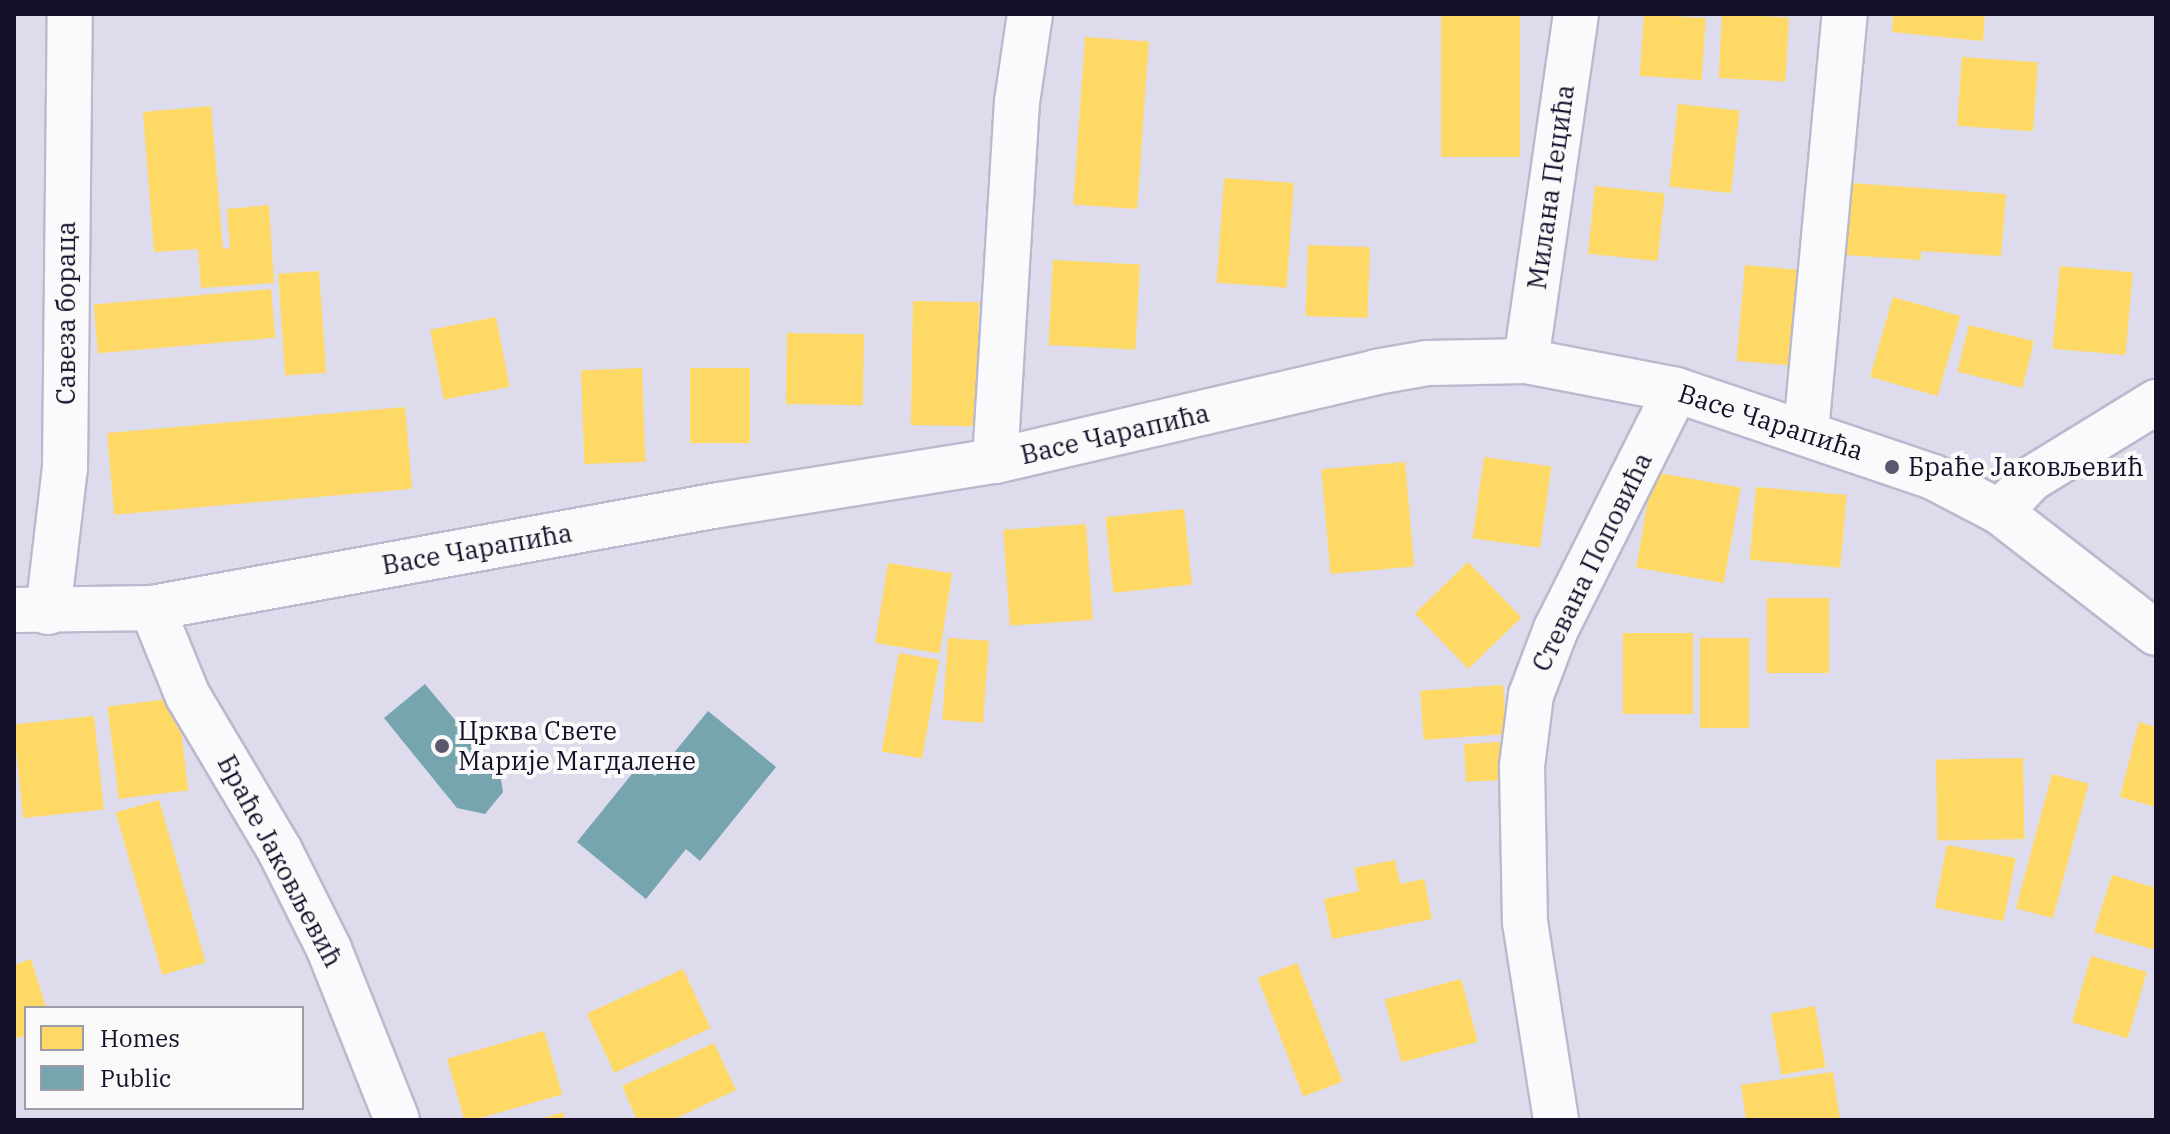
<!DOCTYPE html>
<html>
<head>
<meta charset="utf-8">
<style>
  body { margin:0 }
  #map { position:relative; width:2170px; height:1134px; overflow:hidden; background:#dedcec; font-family:"IBM Plex Serif",serif }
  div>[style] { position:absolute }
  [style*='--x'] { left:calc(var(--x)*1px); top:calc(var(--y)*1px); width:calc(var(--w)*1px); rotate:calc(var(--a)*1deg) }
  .homes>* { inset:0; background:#ffd966; transform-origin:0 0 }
  .public>* { inset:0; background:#76a5af }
  .roads { filter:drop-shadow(2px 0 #bcb8ce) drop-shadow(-2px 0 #bcb8ce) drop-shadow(0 2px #bcb8ce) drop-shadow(0 -2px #bcb8ce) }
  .minor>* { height:44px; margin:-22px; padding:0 22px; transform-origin:22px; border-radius:22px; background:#fafafc }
  .dots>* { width:22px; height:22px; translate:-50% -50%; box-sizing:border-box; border:4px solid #fafafa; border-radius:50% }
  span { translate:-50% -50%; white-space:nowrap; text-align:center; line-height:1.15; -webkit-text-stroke:8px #fafafa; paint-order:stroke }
  .street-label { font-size:26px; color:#150f2a }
  .poi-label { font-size:26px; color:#150f2a }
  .left { translate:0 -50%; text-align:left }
  .frame { position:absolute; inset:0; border:16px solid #150f2a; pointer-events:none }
  .legend { position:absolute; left:24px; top:1006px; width:280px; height:104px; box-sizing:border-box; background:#fafafa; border:2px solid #9e9ca7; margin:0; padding:10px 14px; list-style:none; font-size:24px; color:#150f2a }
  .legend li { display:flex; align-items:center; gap:16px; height:40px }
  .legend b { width:40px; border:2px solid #9e9ca7 }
</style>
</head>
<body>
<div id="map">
  <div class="homes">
    <i style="left:1441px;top:14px;width:79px;height:143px"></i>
    <i style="left:1644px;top:14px;width:62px;height:62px;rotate:4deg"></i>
    <i style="left:1722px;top:14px;width:67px;height:64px;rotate:3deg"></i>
    <i style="clip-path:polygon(1893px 14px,1985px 14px,1983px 41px,1892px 32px)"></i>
    <i style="left:1085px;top:37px;width:64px;height:168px;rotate:4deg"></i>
    <i style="left:1962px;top:57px;width:76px;height:69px;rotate:4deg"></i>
    <i style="left:1678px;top:104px;width:62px;height:83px;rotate:6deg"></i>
    <i style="clip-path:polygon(211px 106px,223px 249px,230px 248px,227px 209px,269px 205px,274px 283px,201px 288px,198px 249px,154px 252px,143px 112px)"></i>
    <i style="left:1224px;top:178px;width:70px;height:105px;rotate:4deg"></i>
    <i style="clip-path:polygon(1850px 183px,2006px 194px,2001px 256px,1921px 251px,1921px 260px,1846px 255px)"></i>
    <i style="left:1595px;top:186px;width:70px;height:68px;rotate:6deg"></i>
    <i style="left:1308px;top:245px;width:62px;height:71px;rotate:2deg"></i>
    <i style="left:1053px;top:260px;width:87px;height:85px;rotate:3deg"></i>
    <i style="left:1745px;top:265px;width:62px;height:96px;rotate:5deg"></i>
    <i style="left:2060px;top:266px;width:73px;height:83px;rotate:5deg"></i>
    <i style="left:319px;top:271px;width:102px;height:41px;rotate:86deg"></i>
    <i style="left:271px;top:289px;width:49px;height:178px;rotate:85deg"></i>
    <i style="left:1893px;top:297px;width:70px;height:83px;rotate:16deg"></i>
    <i style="left:913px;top:301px;width:66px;height:124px;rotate:1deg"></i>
    <i style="left:496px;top:317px;width:71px;height:67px;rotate:79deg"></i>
    <i style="left:1969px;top:325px;width:67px;height:48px;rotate:14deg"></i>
    <i style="left:787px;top:333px;width:77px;height:71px;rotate:1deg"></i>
    <i style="left:642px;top:368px;width:94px;height:61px;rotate:88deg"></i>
    <i style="left:690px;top:368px;width:60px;height:75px"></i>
    <i style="left:405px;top:407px;width:82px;height:299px;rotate:85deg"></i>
    <i style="left:1484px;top:457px;width:68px;height:82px;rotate:8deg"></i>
    <i style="left:1405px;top:462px;width:105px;height:84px;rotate:85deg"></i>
    <i style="left:1653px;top:472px;width:89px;height:97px;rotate:10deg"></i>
    <i style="left:1756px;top:487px;width:91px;height:73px;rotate:5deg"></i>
    <i style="left:1184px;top:509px;width:76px;height:79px;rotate:84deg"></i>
    <i style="left:1086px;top:524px;width:96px;height:83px;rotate:86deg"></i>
    <i style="left:1468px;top:562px;width:77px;height:74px;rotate:46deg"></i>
    <i style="left:888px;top:563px;width:65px;height:81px;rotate:9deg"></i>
    <i style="left:1767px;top:598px;width:62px;height:75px"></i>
    <i style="left:1623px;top:633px;width:70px;height:81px"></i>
    <i style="left:948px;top:638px;width:41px;height:82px;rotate:4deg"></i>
    <i style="left:1700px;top:638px;width:49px;height:90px"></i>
    <i style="left:899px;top:653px;width:41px;height:100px;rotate:10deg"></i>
    <i style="left:1503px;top:685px;width:49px;height:83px;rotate:86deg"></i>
    <i style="left:177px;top:698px;width:93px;height:70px;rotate:83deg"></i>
    <i style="left:94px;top:716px;width:94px;height:81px;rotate:84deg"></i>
    <i style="clip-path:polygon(2139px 722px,2156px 727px,2156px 807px,2120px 797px)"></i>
    <i style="left:1500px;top:742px;width:38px;height:36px;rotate:87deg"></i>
    <i style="left:2023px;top:758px;width:81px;height:87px;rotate:89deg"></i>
    <i style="left:2052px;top:774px;width:38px;height:139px;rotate:15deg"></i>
    <i style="left:159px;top:800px;width:169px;height:45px;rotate:74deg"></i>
    <i style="left:1947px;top:845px;width:70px;height:64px;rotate:11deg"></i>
    <i style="clip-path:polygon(1395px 860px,1400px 884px,1424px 879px,1432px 919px,1332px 939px,1324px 899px,1359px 891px,1354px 868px)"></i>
    <i style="clip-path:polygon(2112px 875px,2156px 888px,2156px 950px,2094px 932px)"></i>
    <i style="left:2091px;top:956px;width:58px;height:69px;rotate:16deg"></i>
    <i style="clip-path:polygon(31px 959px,46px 1008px,26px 1008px,26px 1035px,14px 1039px,14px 965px)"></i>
    <i style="left:1297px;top:963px;width:127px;height:42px;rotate:69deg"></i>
    <i style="left:683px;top:969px;width:65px;height:106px;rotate:65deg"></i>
    <i style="left:1461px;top:979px;width:65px;height:79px;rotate:75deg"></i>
    <i style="left:1815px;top:1006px;width:62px;height:45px;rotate:80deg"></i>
    <i style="left:544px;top:1031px;width:66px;height:101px;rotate:74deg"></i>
    <i style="clip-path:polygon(714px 1043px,736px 1090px,672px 1120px,637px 1120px,622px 1086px)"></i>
    <i style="clip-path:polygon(1833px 1072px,1840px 1120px,1746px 1120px,1741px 1085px)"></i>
    <i style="clip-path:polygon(563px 1112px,565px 1120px,540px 1120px,540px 1119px)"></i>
  </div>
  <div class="public">
    <i style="clip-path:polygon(425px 684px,500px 774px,503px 792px,485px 814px,457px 808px,384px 718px)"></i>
    <i style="clip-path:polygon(708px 711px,776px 767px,700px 861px,686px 849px,646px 899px,577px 842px,640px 764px,655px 776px)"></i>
  </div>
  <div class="roads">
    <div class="minor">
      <i style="--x:1526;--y:361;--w:351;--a:-81.8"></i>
      <i style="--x:1806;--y:431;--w:419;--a:-84.7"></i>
      <i style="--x:995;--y:461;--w:360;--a:-86.5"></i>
      <i style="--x:1017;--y:102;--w:89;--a:-81.6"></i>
      <i style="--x:2000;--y:512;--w:45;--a:-46.8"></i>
      <i style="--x:2031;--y:479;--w:147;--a:-31.6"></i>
      <i style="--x:152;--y:608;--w:95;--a:67.8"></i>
      <i style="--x:188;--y:696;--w:180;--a:59.3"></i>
      <i style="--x:280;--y:851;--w:110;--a:63.4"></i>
      <i style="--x:329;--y:949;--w:184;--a:68.3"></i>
      <i style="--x:14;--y:610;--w:138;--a:-0.8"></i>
      <i style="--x:152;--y:608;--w:576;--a:-10.3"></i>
      <i style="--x:719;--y:505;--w:279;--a:-9.1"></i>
      <i style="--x:995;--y:461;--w:391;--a:-13.1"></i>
      <i style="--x:1376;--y:372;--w:52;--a:-10"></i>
      <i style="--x:1427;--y:363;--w:99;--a:-1.2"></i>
      <i style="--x:1526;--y:361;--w:153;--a:10.9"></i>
      <i style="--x:1676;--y:390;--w:271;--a:18.7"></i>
      <i style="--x:1933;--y:477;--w:76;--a:27.6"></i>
      <i style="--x:2000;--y:512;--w:197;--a:37.8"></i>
      <i style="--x:48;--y:612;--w:145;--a:-83.3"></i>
      <i style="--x:65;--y:468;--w:454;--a:-89.4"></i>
      <i style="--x:1556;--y:1120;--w:199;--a:-98.9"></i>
      <i style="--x:1525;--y:923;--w:157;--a:-91.1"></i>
      <i style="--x:1522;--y:766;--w:72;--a:-82.8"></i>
      <i style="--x:1531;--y:695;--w:71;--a:-69.3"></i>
      <i style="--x:1556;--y:629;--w:267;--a:-63.3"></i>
    </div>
  </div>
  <div class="dots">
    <i style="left:1892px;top:467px;background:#5b576e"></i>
    <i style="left:442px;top:746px;background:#5b576e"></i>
  </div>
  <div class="street-label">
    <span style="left:1551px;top:187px;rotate:-82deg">Милана Пецића</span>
    <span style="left:66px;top:313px;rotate:-90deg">Савеза бораца</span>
    <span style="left:1771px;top:422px;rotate:18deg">Васе Чарапића</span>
    <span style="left:1115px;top:434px;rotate:-13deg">Васе Чарапића</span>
    <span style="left:477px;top:549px;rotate:-10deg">Васе Чарапића</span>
    <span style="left:1592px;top:562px;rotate:-64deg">Стевана Поповића</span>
    <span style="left:280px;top:861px;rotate:62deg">Браће Јаковљевић</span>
  </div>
  <div class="poi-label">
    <span class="left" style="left:1908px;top:467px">Браће Јаковљевић</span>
    <span class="left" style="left:458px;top:746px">Црква Свете<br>Марије Магдалене</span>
  </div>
  <div class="frame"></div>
  <ul class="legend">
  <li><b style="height:22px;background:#ffd966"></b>Homes</li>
  <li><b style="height:22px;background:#76a5af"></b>Public</li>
  </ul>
</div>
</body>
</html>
